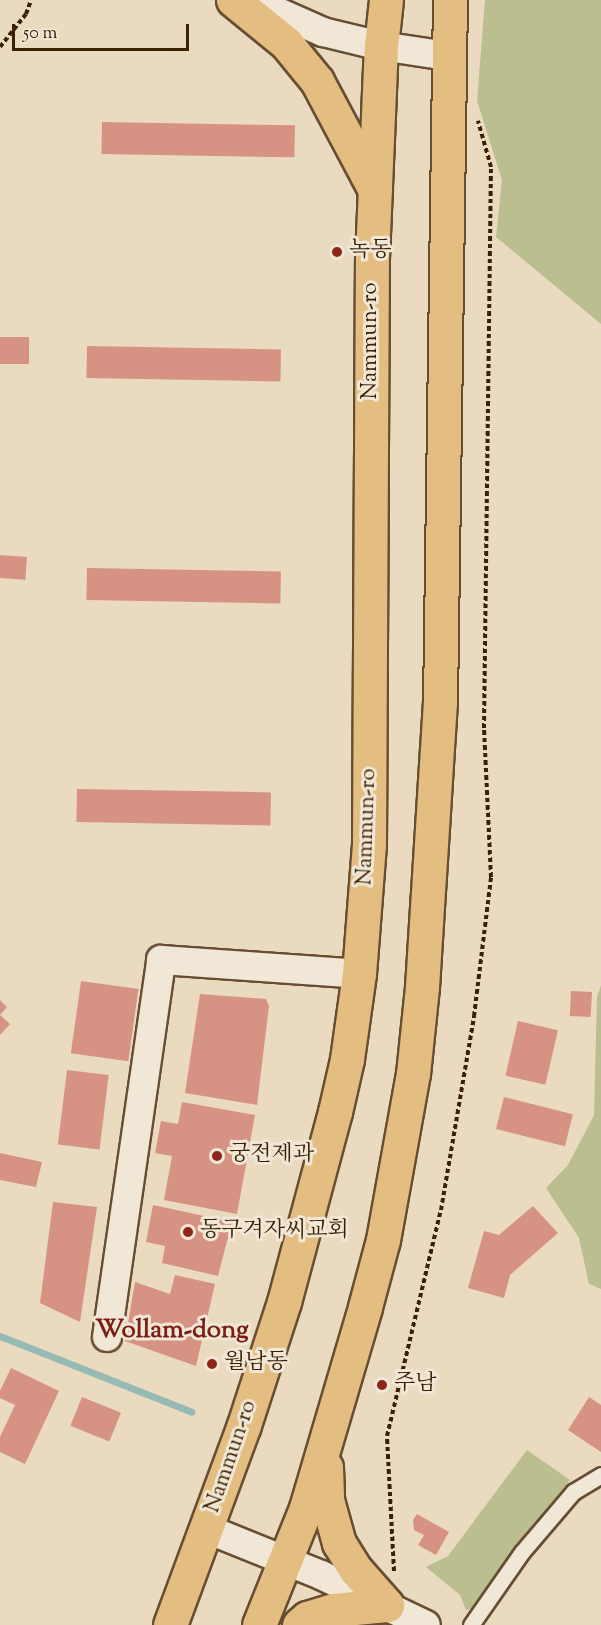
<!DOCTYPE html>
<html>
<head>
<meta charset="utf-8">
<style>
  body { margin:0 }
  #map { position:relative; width:601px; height:1625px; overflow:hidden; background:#e9dac0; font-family:"Sorts Mill Goudy","Noto Serif KR",serif }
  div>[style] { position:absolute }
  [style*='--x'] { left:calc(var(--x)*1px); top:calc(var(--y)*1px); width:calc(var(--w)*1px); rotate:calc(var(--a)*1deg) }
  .green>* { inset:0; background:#bbbe8e }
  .stream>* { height:7px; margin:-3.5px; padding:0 3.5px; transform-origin:3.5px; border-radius:3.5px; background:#97bab4 }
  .building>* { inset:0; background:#d69384; transform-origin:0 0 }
  .path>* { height:4px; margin-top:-2px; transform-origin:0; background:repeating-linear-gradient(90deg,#3c2004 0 4.5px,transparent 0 7.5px) }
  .roads { filter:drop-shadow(2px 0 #674e33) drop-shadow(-2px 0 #674e33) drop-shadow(0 2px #674e33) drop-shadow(0 -2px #674e33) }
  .lane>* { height:15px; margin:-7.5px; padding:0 7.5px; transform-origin:7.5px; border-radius:7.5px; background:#f1e7d6 }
  .street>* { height:28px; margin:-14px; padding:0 14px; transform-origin:14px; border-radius:14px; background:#f1e7d6 }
  .primary>* { height:33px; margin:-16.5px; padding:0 16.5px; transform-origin:16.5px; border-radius:16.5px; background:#e4bd80 }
  .dots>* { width:16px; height:16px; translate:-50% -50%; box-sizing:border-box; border:3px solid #f1e7d6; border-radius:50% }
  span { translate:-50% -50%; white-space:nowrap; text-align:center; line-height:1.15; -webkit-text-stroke:6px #f1e7d6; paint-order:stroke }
  .poi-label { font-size:22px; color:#3c2004 }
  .left { translate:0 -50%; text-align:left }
  .street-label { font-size:22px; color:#3c2004 }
  .quarter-label { font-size:26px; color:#7a1f14; font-weight:700 }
  .scale { position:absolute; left:12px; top:24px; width:177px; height:27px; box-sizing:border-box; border:3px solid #3c2004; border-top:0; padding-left:8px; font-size:18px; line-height:21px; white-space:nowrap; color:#3c2004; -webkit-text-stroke:4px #f1e7d6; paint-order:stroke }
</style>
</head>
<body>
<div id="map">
  <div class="green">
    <i style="clip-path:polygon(485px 0,601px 0,601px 324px,496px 237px,502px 180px,477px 101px)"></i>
    <i style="clip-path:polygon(601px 985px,601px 1289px,589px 1284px,579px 1238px,546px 1188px,568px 1165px,594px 1115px,597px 997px)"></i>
    <i style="clip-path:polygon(527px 1450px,570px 1480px,479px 1606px,466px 1610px,460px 1595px,426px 1567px,448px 1556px)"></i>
  </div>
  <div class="stream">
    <i style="--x:0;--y:1336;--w:206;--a:21.6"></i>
  </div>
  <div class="building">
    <i style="left:102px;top:122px;width:193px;height:32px;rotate:1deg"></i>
    <i style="left:0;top:337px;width:29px;height:27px"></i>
    <i style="left:87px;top:346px;width:194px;height:32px;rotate:1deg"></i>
    <i style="left:0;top:555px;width:27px;height:23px;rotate:4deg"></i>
    <i style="left:87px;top:568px;width:194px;height:32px;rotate:1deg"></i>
    <i style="left:77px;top:789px;width:194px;height:33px;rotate:1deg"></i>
    <i style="left:81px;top:981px;width:58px;height:73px;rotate:8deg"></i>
    <i style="left:571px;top:991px;width:21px;height:25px;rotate:3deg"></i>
    <i style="clip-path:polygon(200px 994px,266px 999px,269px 1006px,257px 1105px,185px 1093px)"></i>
    <i style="clip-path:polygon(0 1000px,7px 1007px,0 1015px,10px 1024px,0 1035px)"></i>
    <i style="left:518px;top:1021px;width:41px;height:56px;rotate:13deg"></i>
    <i style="left:67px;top:1070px;width:42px;height:75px;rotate:7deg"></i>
    <i style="left:504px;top:1097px;width:71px;height:33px;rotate:14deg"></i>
    <i style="clip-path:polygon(182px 1102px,255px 1115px,237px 1214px,164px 1200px,172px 1156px,155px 1153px,161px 1121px,178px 1124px)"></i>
    <i style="clip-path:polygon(0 1153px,42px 1162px,36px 1187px,0 1180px)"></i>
    <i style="clip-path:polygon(53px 1202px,97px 1207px,80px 1322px,40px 1303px)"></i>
    <i style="clip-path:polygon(153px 1205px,232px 1222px,218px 1276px,162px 1263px,165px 1246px,146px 1242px)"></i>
    <i style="clip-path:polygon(533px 1206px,558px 1233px,510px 1275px,504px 1298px,468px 1288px,484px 1231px,499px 1235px)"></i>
    <i style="clip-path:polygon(175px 1275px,215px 1284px,196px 1366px,125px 1341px,135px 1282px,170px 1294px)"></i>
    <i style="clip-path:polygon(11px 1368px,59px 1391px,25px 1464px,0 1452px,0 1437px,15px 1405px,0 1398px,0 1391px)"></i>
    <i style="left:82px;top:1397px;width:42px;height:31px;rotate:22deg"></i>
    <i style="clip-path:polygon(589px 1397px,601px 1405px,601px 1452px,568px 1430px)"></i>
    <i style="clip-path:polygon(417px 1514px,449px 1532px,436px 1555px,418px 1545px,424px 1535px,414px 1530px,413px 1520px)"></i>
  </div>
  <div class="path">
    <i style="--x:0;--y:47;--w:42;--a:-51.8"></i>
    <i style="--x:26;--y:14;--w:15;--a:-70"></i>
    <i style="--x:394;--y:1571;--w:135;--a:-93"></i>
    <i style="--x:387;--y:1436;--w:232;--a:-76.6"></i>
    <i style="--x:441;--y:1210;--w:197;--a:-80.3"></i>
    <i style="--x:474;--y:1016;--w:140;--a:-83"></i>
    <i style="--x:491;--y:877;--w:149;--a:-92.7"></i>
    <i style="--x:484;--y:728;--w:561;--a:-89.29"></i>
    <i style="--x:491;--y:167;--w:48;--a:-105.8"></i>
  </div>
  <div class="roads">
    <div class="lane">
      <i style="--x:471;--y:1625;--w:89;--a:-55.1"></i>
      <i style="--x:522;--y:1552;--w:79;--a:-49.6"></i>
      <i style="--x:573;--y:1492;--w:33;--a:-31"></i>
    </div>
    <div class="street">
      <i style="--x:251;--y:0;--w:79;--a:24"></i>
      <i style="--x:323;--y:32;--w:60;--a:13.6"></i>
      <i style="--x:381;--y:46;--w:68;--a:8.5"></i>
      <i style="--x:107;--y:1337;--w:381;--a:-81.8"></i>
      <i style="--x:161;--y:960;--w:198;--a:4"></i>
      <i style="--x:207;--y:1529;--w:123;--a:22"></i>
      <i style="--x:321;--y:1575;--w:116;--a:25.5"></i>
    </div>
    <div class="primary">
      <i style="--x:233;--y:0;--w:68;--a:39.1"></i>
      <i style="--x:286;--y:43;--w:49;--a:50.8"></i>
      <i style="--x:317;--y:81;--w:123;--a:62"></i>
      <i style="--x:326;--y:1467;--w:33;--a:88"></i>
      <i style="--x:327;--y:1500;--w:45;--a:74.4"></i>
      <i style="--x:339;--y:1543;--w:32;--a:58"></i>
      <i style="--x:356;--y:1570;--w:47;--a:48.5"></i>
      <i style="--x:170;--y:1625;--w:213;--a:-69.7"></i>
      <i style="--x:244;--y:1425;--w:129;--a:-72"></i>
      <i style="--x:284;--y:1302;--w:197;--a:-75"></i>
      <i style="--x:335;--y:1112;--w:54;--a:-77.2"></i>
      <i style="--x:347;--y:1059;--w:86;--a:-82"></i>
      <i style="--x:359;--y:974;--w:129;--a:-85.6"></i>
      <i style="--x:369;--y:845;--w:587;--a:-89.71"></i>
      <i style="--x:372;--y:258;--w:212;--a:-87.6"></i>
      <i style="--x:381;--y:46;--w:46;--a:-83.8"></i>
      <i style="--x:259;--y:1625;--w:126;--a:-68.1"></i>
      <i style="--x:306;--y:1508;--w:209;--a:-73.6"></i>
      <i style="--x:365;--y:1307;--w:69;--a:-75"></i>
      <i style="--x:383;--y:1240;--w:169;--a:-79.8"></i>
      <i style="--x:413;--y:1074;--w:87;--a:-84.1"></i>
      <i style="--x:422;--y:987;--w:285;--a:-86.4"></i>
      <i style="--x:440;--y:703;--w:703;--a:-89.19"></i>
      <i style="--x:299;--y:1625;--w:11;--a:-41"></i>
      <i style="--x:307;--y:1618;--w:28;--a:-17"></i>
      <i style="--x:334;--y:1610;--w:53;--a:-5.4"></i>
    </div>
  </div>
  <div class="dots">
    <i style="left:337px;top:252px;background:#8f2418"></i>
    <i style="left:217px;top:1156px;background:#8f2418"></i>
    <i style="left:188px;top:1232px;background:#8f2418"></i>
    <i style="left:212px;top:1364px;background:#8f2418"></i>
    <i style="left:382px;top:1385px;background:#8f2418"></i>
  </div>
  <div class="poi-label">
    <span class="left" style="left:349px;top:252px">녹동</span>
    <span class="left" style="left:229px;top:1156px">궁전제과</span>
    <span class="left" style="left:200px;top:1232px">동구겨자씨교회</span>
    <span class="left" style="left:224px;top:1364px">월남동</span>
    <span class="left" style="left:394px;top:1385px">주남</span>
  </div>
  <div class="street-label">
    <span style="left:372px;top:341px;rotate:-90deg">Nammun-ro</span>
    <span style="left:368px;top:827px;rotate:-88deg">Nammun-ro</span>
    <span style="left:232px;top:1457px;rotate:-71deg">Nammun-ro</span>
  </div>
  <div class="quarter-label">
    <span style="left:172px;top:1331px">Wollam-dong</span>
  </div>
  <div class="scale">50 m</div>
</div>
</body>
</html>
